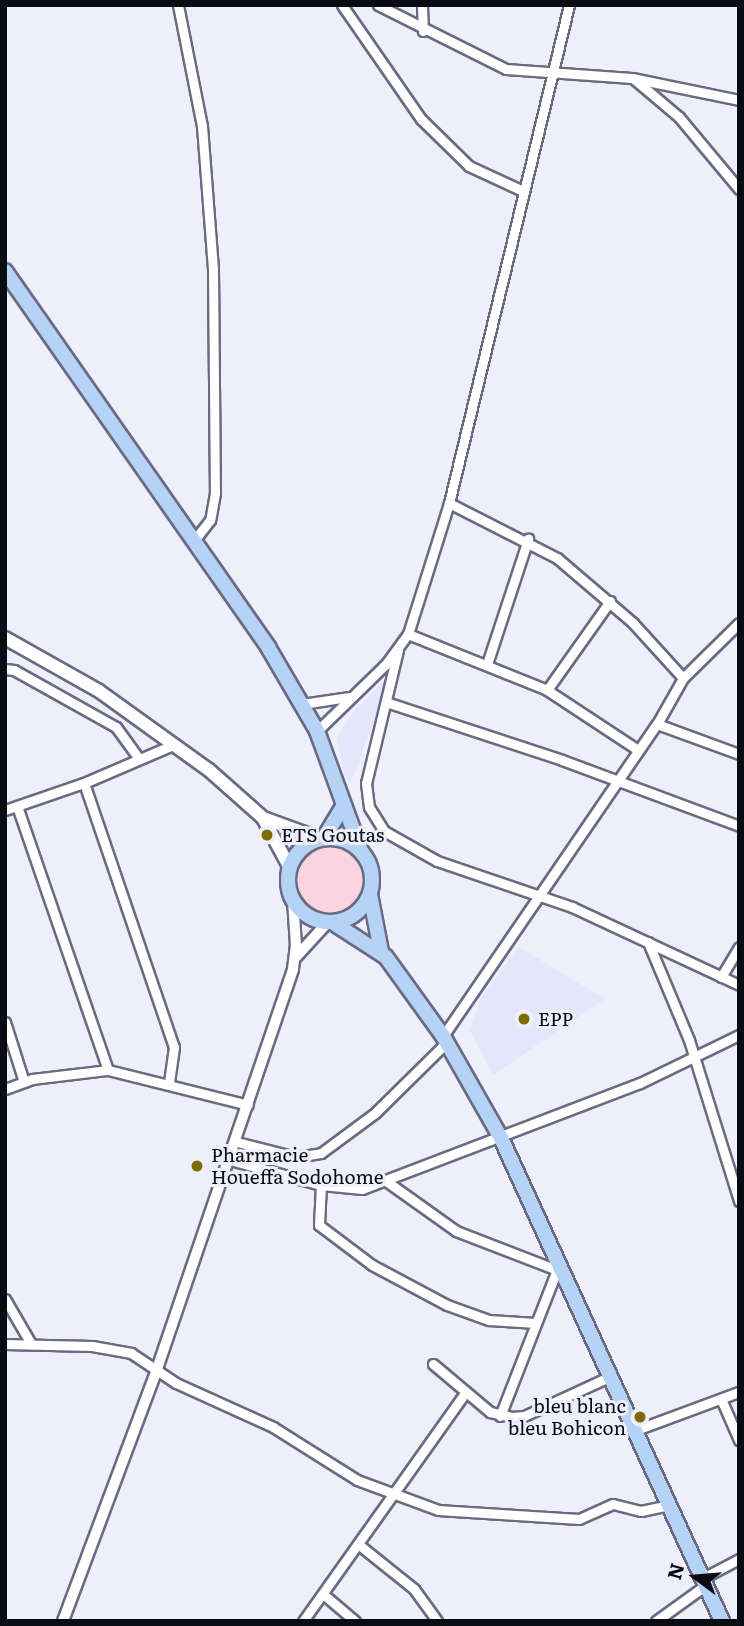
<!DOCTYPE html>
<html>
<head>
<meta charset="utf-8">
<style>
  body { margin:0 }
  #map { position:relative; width:744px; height:1626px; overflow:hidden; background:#efeffb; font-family:Literata,serif }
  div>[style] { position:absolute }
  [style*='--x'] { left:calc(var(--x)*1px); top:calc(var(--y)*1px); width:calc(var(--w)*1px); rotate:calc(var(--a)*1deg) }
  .built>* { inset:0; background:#e6e6fb }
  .green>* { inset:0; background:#fbd4e1 }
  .round { border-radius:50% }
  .roads { filter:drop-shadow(2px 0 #6b6a83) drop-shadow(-2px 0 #6b6a83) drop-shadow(0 2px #6b6a83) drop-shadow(0 -2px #6b6a83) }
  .minor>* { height:9px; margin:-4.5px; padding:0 4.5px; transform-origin:4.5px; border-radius:4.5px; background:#fff }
  .tertiary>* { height:10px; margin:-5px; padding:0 5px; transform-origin:5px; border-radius:5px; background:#fff }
  .secondary>* { height:12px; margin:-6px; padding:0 6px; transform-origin:6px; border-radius:6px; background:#fff }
  .primary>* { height:14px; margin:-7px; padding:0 7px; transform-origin:7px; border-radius:7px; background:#b5d3f4 }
  .primary>.ring { margin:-7px; padding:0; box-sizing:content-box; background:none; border:14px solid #b5d3f4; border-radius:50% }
  .dots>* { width:19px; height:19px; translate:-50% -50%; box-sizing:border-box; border:4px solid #efeffb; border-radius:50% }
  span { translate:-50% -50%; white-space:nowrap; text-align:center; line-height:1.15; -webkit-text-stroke:6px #efeffb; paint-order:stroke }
  .poi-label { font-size:19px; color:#0b0b14 }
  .left { translate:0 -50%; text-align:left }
  .right { translate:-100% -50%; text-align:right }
  .frame { position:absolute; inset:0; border:7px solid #0b0b14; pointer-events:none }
  .north { position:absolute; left:660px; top:1542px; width:70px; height:70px; -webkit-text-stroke:5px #efeffb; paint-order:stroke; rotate:286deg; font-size:19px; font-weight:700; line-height:28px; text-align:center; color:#0b0b14 }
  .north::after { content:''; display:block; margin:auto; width:24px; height:32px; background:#0b0b14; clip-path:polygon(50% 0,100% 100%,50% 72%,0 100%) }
</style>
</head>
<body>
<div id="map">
  <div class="built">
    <i style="clip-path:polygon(382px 683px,385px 691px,351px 783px,345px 778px,337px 738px,350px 716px)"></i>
    <i style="clip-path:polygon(519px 947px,605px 999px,493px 1075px,470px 1031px,481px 997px)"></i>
  </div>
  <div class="green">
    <i class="round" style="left:294px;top:845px;width:70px;height:70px"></i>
  </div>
  <div class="roads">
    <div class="minor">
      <i style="--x:178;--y:5;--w:123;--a:78.8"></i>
      <i style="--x:202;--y:126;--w:143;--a:85.6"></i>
      <i style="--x:213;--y:269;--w:224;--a:89.5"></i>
      <i style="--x:215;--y:493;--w:27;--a:100"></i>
      <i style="--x:210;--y:520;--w:23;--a:128"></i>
      <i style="--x:342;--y:5;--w:139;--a:55.3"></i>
      <i style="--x:421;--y:119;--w:67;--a:44.4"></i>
      <i style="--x:469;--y:166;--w:60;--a:24.8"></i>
      <i style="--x:378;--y:5;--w:143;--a:26.6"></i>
      <i style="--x:506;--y:69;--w:126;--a:4.1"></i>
      <i style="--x:632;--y:78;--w:109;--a:11.6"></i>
      <i style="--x:422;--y:5;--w:26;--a:88"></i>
      <i style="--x:634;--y:79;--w:59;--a:40.2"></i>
      <i style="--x:679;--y:117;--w:94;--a:50.2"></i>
      <i style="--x:449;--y:503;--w:121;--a:27"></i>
      <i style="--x:557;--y:558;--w:100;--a:40.5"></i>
      <i style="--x:633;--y:623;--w:74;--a:47.7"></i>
      <i style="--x:408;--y:634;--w:150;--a:21.9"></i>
      <i style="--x:547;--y:690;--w:109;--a:33.4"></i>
      <i style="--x:398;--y:650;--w:137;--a:103.5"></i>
      <i style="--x:366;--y:783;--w:24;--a:83"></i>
      <i style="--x:369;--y:807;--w:28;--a:58"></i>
      <i style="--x:384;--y:831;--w:61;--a:29.5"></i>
      <i style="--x:437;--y:861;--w:143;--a:18.8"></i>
      <i style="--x:572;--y:907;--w:184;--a:25"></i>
      <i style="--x:487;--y:664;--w:132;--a:-71.8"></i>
      <i style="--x:5;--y:669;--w:9;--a:6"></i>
      <i style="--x:14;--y:670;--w:117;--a:29.2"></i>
      <i style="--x:116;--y:727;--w:39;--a:54"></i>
      <i style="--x:547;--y:690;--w:109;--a:-54.7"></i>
      <i style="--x:386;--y:702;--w:185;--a:18.2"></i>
      <i style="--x:562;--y:760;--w:189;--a:20.4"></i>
      <i style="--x:302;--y:704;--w:48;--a:-8.5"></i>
      <i style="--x:657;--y:724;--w:87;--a:20.1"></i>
      <i style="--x:317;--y:731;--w:96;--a:-44.2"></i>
      <i style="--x:386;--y:664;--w:37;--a:-54"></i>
      <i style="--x:408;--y:634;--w:137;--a:-72.6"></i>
      <i style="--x:449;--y:503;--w:512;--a:-76.45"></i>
      <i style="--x:84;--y:783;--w:279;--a:71.2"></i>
      <i style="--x:174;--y:1047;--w:37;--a:98"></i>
      <i style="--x:17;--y:806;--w:279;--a:71"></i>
      <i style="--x:5;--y:810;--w:83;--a:-18.9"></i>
      <i style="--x:84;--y:783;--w:99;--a:-23.2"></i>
      <i style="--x:648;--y:942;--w:106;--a:67.3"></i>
      <i style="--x:689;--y:1040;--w:169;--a:72.7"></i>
      <i style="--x:721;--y:977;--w:35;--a:-59"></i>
      <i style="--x:5;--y:1022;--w:63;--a:72.4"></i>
      <i style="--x:443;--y:1036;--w:378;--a:-55.6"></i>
      <i style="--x:657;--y:724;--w:53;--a:-60.5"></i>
      <i style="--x:683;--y:678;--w:78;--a:-44.5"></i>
      <i style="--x:5;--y:1089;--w:29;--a:-20"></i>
      <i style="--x:32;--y:1079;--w:77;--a:-6.8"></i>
      <i style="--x:108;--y:1070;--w:144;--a:14"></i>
      <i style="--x:237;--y:1142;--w:61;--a:14.3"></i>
      <i style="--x:296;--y:1157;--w:25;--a:-9"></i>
      <i style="--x:321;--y:1153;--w:67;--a:-36.5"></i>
      <i style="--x:375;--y:1113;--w:100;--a:-44.6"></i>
      <i style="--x:230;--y:1160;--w:94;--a:15.4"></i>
      <i style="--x:321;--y:1185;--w:41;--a:5.6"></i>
      <i style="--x:362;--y:1189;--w:298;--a:-20.9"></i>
      <i style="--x:640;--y:1083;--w:110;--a:-25.9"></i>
      <i style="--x:386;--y:1181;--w:86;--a:35.5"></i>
      <i style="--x:456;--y:1231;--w:108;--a:21.1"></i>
      <i style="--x:321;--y:1185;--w:40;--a:92.9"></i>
      <i style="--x:319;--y:1225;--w:66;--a:37"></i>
      <i style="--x:372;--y:1265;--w:85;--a:28.1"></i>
      <i style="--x:447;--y:1305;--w:45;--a:19.7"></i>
      <i style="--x:489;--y:1320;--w:47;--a:3.7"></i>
      <i style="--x:5;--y:1299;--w:50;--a:59.8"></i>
      <i style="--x:5;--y:1344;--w:87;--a:1.3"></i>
      <i style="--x:92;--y:1346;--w:40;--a:10"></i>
      <i style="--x:131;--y:1353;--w:54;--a:33.7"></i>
      <i style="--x:176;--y:1383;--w:107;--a:24.4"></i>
      <i style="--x:273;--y:1427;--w:99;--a:32.2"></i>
      <i style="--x:357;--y:1480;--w:86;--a:20.3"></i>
      <i style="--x:438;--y:1510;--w:141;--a:3.7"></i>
      <i style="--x:579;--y:1519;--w:37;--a:-24"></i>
      <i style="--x:613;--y:1504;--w:29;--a:14"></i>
      <i style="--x:641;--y:1511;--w:30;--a:-12"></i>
      <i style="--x:433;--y:1364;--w:75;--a:40.1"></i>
      <i style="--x:490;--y:1412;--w:23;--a:13"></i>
      <i style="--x:512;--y:1417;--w:12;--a:-5"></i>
      <i style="--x:524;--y:1416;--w:96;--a:-24.7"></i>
      <i style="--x:721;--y:1399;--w:45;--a:66.3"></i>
      <i style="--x:500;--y:1416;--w:160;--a:-68.7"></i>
      <i style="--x:636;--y:1430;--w:110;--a:-20.3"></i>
      <i style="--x:358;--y:1544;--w:72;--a:38.8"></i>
      <i style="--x:414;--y:1589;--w:39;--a:54"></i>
      <i style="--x:703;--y:1578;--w:41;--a:-27.8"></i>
      <i style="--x:323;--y:1594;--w:42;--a:40.2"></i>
      <i style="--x:303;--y:1621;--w:281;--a:-54.6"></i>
      <i style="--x:656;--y:1621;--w:62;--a:-35.8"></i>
    </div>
    <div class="tertiary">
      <i style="--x:296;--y:957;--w:47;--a:-47.6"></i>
      <i style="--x:63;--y:1621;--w:269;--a:-69.5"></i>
      <i style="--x:157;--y:1369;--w:422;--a:-71.2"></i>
      <i style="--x:293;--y:969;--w:23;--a:-83"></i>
      <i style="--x:296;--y:946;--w:47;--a:-93.7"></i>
    </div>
    <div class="secondary">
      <i style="--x:5;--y:638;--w:108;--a:29.4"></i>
      <i style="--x:99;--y:691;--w:135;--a:35.7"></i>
      <i style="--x:209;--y:770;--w:72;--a:41.6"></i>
      <i style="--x:263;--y:818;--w:57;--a:61.6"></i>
      <i style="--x:263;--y:818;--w:62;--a:19.9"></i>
    </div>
    <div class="primary">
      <i style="--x:5;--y:271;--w:459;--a:55"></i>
      <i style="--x:268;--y:647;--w:97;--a:59.7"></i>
      <i style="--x:317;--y:731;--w:128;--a:69.9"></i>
      <i style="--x:324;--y:838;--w:37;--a:-59"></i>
      <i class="ring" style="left:288px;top:838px;width:70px;height:70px"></i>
      <i style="--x:370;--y:894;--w:58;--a:79.1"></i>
      <i style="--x:332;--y:922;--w:64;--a:32.9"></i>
      <i style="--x:386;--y:957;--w:97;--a:54.2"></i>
      <i style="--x:443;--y:1036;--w:117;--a:60.4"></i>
      <i style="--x:501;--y:1138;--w:531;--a:65.41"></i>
    </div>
  </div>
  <div class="dots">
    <i style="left:267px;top:835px;background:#7c6c05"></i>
    <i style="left:524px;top:1019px;background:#7c6c05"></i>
    <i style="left:197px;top:1166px;background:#7c6c05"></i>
    <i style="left:640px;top:1417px;background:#7c6c05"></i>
  </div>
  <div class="poi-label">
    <span class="left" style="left:281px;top:835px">ETS Goutas</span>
    <span class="left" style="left:538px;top:1019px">EPP</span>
    <span class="left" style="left:211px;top:1166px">Pharmacie<br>Houeffa Sodohome</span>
    <span class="right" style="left:626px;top:1417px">bleu blanc<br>bleu Bohicon</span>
  </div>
  <div class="frame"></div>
  <div class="north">N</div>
</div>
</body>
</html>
